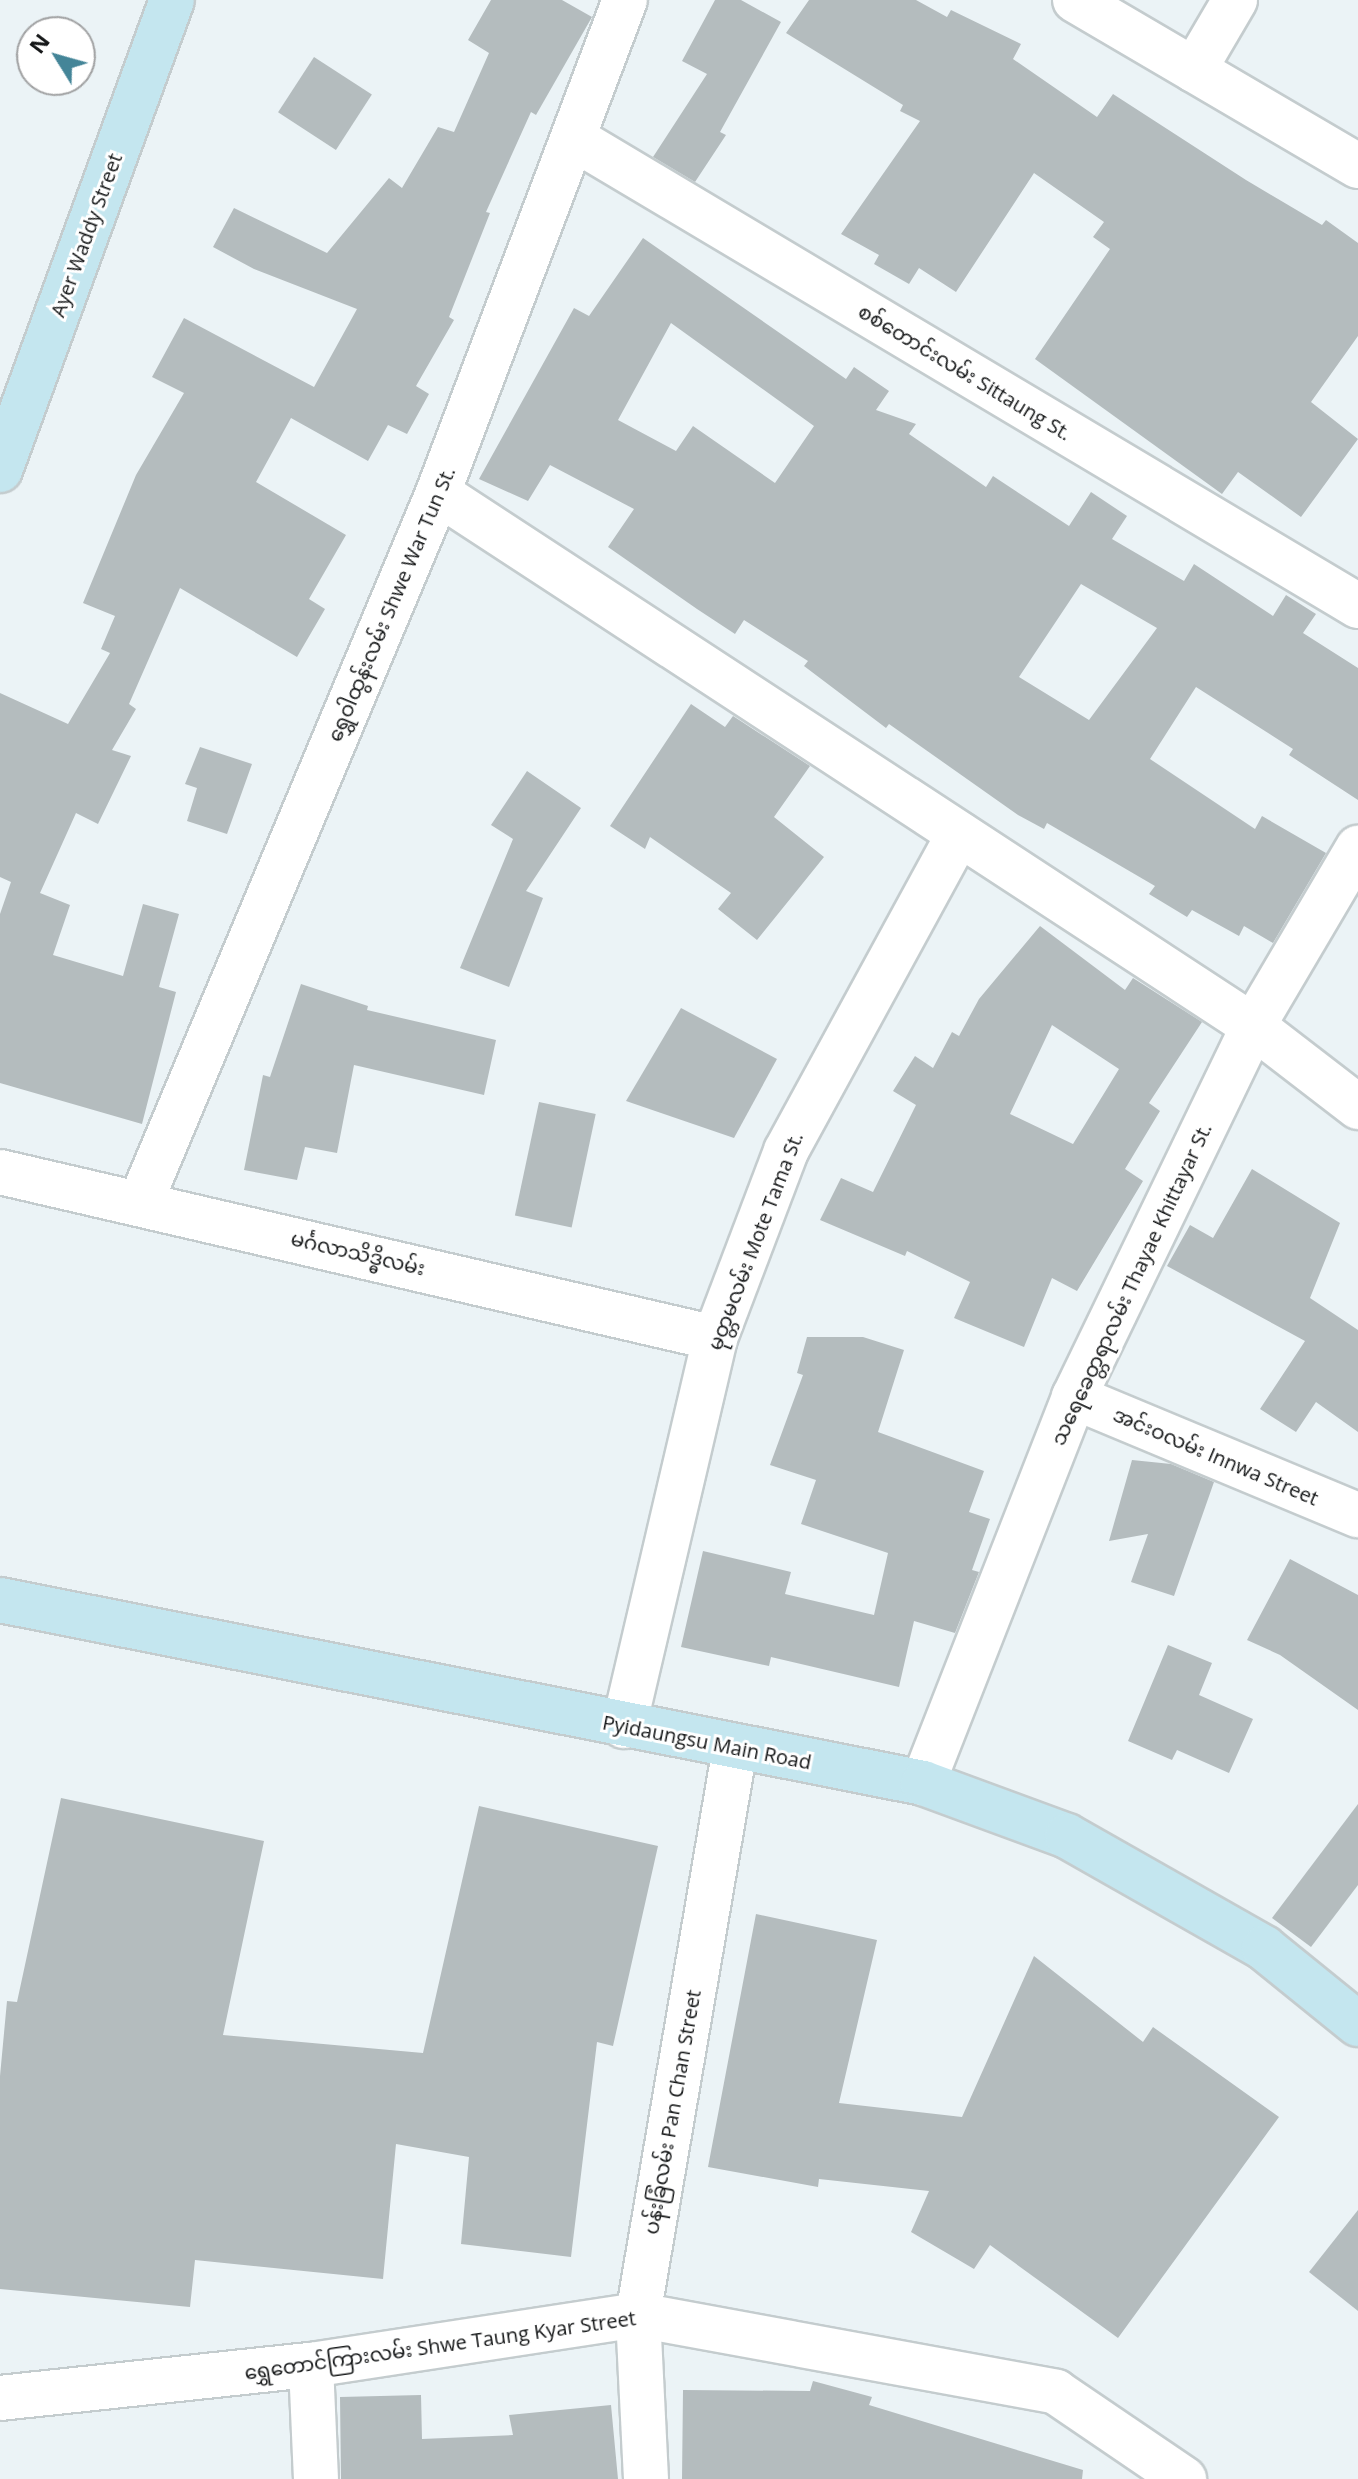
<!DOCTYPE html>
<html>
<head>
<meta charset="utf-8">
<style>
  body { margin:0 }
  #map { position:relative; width:1358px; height:2479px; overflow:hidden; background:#ebf3f6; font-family:"Open Sans","Noto Sans Myanmar",sans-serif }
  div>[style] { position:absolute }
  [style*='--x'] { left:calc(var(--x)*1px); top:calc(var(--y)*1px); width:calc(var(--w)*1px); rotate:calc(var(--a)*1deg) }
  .building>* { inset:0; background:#b4bcbe; transform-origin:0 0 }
  .roads { filter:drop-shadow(2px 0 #c4ccce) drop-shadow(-2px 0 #c4ccce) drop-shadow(0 2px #c4ccce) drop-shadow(0 -2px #c4ccce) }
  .street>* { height:44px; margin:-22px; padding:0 22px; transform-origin:22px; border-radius:22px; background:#fff }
  .secondary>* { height:44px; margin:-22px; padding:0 22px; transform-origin:22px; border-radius:22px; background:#c4e6ef }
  span { translate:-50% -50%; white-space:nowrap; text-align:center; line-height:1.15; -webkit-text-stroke:6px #fff; paint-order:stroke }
  .street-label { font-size:20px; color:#151718 }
  .north { position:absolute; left:16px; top:16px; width:80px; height:80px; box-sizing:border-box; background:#fff; border:2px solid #a1a2a3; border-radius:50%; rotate:307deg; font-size:22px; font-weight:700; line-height:32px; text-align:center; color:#151718 }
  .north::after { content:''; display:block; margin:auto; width:28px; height:36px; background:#448598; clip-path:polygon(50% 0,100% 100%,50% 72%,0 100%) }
</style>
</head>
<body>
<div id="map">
  <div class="building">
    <i style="clip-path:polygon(491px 0,562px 0,592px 17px,536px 115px,531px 112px,486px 212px,490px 213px,449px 317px,454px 320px,416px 386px,429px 394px,407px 434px,388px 425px,368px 461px,291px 418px,256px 482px,346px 535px,309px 599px,325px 609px,297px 657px,180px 588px,129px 704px,136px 709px,112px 750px,131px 756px,98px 824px,76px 813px,40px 893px,70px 905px,53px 955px,123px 976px,143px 904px,179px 914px,159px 987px,176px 992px,142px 1124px,0 1083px,0 914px,11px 882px,0 877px,0 693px,68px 724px,110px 653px,101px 649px,115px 616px,83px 603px,136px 475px,184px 393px,152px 377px,184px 318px,314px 387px,357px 309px,254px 269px,213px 247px,234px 208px,327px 253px,389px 178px,402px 188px,438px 127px,454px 132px,489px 53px,468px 40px)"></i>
    <i style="clip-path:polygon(715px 0,741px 0,781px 22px,720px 132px,726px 135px,695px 182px,653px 157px,707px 74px,682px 61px)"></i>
    <i style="clip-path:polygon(809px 0,916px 0,947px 17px,951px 10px,1021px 44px,1013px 59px,1097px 117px,1113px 94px,1246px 180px,1322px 225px,1326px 220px,1358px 243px,1358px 336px,1311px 402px,1358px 439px,1301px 517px,1238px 472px,1222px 494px,1035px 359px,1110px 249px,1093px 237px,1104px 222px,1034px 173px,956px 292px,919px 268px,909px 284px,874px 264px,879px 255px,841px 234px,920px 121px,900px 111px,903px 105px,786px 33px)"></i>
    <i style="left:314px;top:57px;width:69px;height:66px;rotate:33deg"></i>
    <i style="clip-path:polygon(evenodd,643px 238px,846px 379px,854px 367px,889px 391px,876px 410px,916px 424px,909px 434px,986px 487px,993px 476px,1069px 526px,1091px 492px,1127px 516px,1112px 539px,1184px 581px,1194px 564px,1273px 616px,1286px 595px,1316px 614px,1303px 633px,1358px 668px,1358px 800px,1289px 755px,1293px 749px,1196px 687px,1150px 759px,1255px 829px,1262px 816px,1326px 853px,1273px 943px,1244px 926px,1239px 936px,1192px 910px,1187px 917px,1149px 894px,1155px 886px,1047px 823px,1044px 829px,1018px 815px,889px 724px,886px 728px,804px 666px,808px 661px,744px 620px,735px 634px,697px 609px,608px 547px,634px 509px,550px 465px,528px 501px,479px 479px,574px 308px,589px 316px,643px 238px,671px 323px,814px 426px,775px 483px,693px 426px,676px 451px,618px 420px,671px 323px,643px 238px,1081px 584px,1157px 628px,1089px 720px,1019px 677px,1081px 584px)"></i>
    <i style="clip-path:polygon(691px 704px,725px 727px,733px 716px,810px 766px,774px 817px,824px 857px,757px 940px,718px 909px,731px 893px,650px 837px,645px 849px,610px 826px)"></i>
    <i style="clip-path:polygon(200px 747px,252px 764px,227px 834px,187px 821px,197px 788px,185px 784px)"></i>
    <i style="clip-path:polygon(527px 771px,581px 808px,526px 891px,543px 898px,509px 987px,460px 968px,513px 839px,491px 825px)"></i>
    <i style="clip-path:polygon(evenodd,1040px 926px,1125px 990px,1133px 978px,1202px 1022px,1149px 1103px,1160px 1111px,1125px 1169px,1143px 1181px,1077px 1291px,1052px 1278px,1024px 1347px,954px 1318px,970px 1282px,907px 1251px,905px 1256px,820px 1220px,841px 1178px,873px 1192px,916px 1105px,893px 1091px,915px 1056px,933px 1068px,952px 1032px,959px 1036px,979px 999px,1040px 926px,1052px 1025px,1119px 1069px,1073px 1144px,1010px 1114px,1052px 1025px)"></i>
    <i style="clip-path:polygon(301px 984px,368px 1006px,367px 1010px,496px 1040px,484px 1095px,354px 1065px,337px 1153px,305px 1147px,297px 1180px,244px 1170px,263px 1075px,270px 1077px)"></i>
    <i style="clip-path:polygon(681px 1008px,777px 1059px,734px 1138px,626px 1101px)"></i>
    <i style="left:539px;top:1102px;width:58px;height:116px;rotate:12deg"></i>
    <i style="clip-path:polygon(1252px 1169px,1340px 1223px,1310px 1298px,1358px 1330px,1358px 1432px,1316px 1402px,1296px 1432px,1260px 1409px,1305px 1341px,1167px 1266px,1190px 1225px,1213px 1238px)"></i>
    <i style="clip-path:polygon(807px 1337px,863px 1337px,904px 1350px,878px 1432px,984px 1471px,969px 1512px,990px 1519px,972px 1570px,979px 1572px,955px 1633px,914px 1621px,899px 1687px,771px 1657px,769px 1666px,681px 1647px,703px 1551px,791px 1572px,785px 1594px,874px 1615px,888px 1553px,801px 1524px,816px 1480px,770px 1465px,803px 1375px,797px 1373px)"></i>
    <i style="clip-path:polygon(1132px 1460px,1171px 1464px,1214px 1482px,1174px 1596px,1131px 1582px,1148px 1534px,1109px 1541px)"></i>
    <i style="clip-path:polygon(1290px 1559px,1358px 1595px,1358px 1710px,1280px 1655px,1247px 1640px)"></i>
    <i style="clip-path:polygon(1168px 1645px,1212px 1663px,1199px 1695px,1253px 1719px,1229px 1773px,1177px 1750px,1172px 1760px,1128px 1741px)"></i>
    <i style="clip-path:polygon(61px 1798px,264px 1841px,223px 2035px,423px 2053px,479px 1806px,658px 1846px,613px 2046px,597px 2042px,571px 2257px,461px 2244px,469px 2157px,396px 2144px,383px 2279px,195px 2260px,190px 2307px,0 2289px,0 2076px,7px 2001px,17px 2002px)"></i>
    <i style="clip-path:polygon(1358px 1804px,1358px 1885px,1311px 1947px,1272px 1918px)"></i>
    <i style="clip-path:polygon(756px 1914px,877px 1940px,839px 2103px,962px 2117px,1034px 1956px,1143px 2042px,1153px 2027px,1279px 2117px,1118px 2338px,990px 2245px,974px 2269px,911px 2232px,929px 2191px,819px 2179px,818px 2187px,708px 2167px)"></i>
    <i style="clip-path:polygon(1358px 2210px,1358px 2311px,1309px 2272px)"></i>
    <i style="clip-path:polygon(813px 2381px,872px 2397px,869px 2405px,1083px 2470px,1082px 2479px,682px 2479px,683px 2390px,810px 2391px)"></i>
    <i style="clip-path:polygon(421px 2395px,422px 2439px,513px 2435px,509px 2415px,611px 2405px,618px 2479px,341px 2479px,340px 2397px)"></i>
  </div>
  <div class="roads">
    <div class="street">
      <i style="--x:1075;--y:0;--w:328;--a:30.4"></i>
      <i style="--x:1194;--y:70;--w:81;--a:-59.6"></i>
      <i style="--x:573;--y:138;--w:914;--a:30.8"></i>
      <i style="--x:438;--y:493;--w:974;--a:33.18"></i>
      <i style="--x:1253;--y:1026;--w:133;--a:37.6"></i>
      <i style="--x:0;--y:1172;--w:734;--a:13.07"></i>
      <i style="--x:141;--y:1201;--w:768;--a:-67.24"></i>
      <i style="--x:438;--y:493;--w:527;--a:-69.23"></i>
      <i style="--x:1074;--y:1397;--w:308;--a:22.6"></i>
      <i style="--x:624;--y:1726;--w:399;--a:-76.8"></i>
      <i style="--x:715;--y:1338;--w:200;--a:-69.2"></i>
      <i style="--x:786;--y:1151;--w:361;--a:-61.4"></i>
      <i style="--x:923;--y:1783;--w:414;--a:-68.6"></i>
      <i style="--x:1074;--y:1397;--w:412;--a:-64.2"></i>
      <i style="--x:1253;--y:1026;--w:207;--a:-59.5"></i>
      <i style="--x:311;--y:2365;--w:114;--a:87.5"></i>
      <i style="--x:0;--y:2398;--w:313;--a:-6.1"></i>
      <i style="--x:311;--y:2365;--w:331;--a:-8.7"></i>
      <i style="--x:638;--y:2315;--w:425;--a:10.4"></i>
      <i style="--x:1056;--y:2392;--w:155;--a:34.2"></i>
      <i style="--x:646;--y:2479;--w:164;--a:-92.8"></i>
      <i style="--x:638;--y:2315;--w:575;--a:-80.29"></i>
    </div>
    <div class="secondary">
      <i style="--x:0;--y:470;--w:500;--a:-69.9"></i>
      <i style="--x:0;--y:1600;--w:941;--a:11.21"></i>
      <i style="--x:923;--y:1783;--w:153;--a:20.2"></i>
      <i style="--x:1067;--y:1836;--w:227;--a:29.6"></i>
      <i style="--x:1264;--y:1948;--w:121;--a:39"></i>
    </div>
  </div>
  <div class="street-label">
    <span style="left:86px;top:235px;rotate:-70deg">Ayer Waddy Street</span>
    <span style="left:965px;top:372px;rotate:31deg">စစ်တောင်းလမ်း Sittaung St.</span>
    <span style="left:391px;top:604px;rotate:-67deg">ရွှေဝါထွန်းလမ်း Shwe War Tun St.</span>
    <span style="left:755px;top:1241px;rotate:-69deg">မုတ္တမလမ်း Mote Tama St.</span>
    <span style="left:358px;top:1253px;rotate:13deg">မင်္ဂလာသိဒ္ဓိလမ်း</span>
    <span style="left:1131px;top:1284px;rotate:-65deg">သရေခေတ္တရာလမ်း Thayae Khittayar St.</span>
    <span style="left:1216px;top:1456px;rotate:23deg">အင်းဝလမ်း Innwa Street</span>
    <span style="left:707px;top:1742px;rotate:11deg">Pyidaungsu Main Road</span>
    <span style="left:672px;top:2112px;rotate:-80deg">ပန်းခြံလမ်း Pan Chan Street</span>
    <span style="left:440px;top:2345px;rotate:-8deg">ရွှေတောင်ကြားလမ်း Shwe Taung Kyar Street</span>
  </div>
  <div class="north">N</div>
</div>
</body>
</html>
